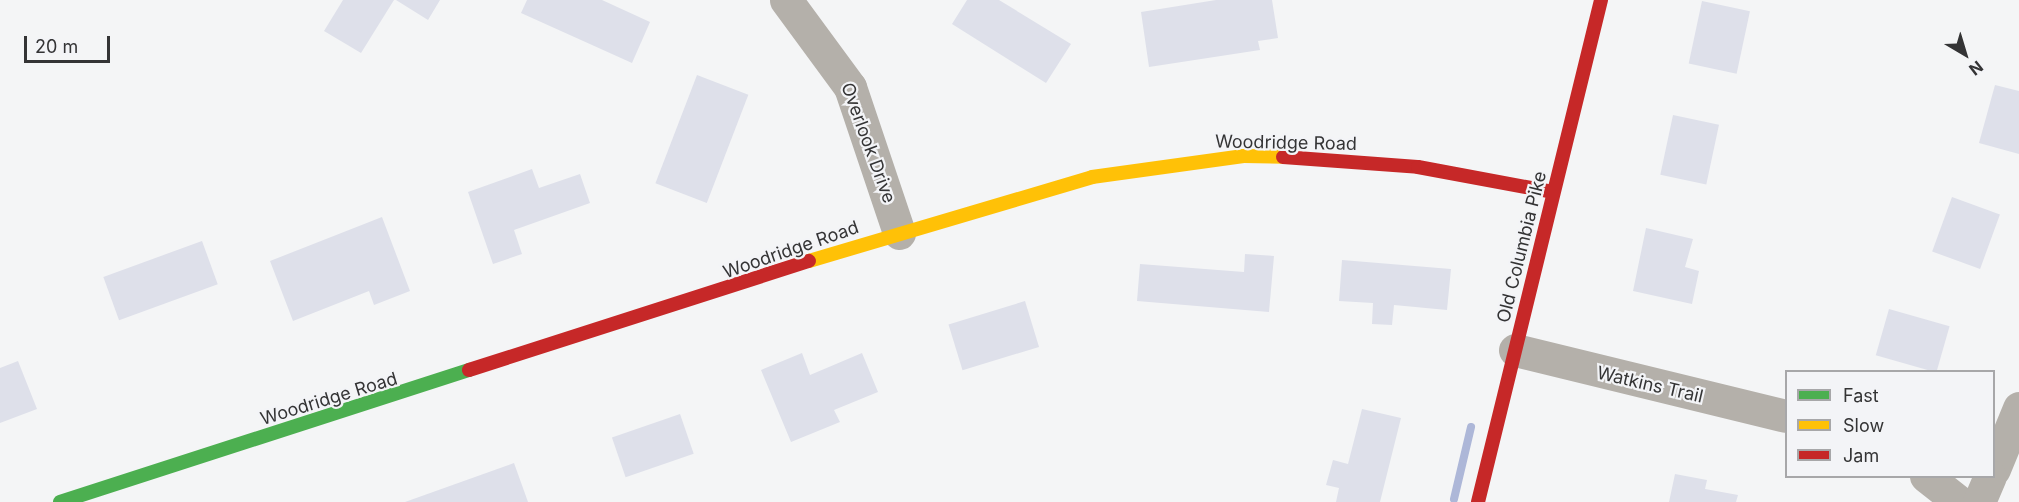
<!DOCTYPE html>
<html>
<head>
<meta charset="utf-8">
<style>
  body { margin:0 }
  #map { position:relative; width:2019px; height:502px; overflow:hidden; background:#f4f5f6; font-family:Inter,sans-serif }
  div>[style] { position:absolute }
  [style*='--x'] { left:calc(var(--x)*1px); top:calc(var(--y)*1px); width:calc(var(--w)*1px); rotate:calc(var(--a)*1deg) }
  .stream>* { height:8px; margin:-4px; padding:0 4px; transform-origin:4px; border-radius:4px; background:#adb7d8 }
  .building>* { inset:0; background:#dee0ea; transform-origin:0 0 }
  .street>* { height:33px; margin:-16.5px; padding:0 16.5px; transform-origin:16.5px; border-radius:16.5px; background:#b4b0aa }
  .fast>* { height:14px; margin:-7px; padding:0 7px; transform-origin:7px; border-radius:7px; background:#4caf50 }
  .slow>* { height:14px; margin:-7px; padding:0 7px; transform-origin:7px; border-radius:7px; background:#ffc107 }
  .jam>* { height:14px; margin:-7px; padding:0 7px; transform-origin:7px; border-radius:7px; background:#c62828 }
  span { translate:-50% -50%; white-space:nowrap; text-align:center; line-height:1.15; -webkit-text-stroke:4.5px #f3f4f7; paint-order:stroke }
  .street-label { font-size:18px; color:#343435 }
  .legend { position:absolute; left:1785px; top:370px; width:210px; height:108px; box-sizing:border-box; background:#f3f4f7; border:2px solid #a7a7a9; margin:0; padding:8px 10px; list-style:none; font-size:18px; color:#343435 }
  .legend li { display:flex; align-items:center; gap:12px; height:30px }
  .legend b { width:30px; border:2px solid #a7a7a9 }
  .north { position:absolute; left:1935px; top:24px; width:60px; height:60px; -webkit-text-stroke:4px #f3f4f7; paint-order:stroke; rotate:142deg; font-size:16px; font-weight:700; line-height:24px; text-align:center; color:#343435 }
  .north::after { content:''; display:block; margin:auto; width:21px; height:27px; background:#343435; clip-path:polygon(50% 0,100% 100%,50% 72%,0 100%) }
  .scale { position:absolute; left:24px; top:36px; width:86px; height:27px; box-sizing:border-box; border:3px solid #343435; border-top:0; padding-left:8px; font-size:18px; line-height:21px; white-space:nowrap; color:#343435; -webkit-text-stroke:4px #f3f4f7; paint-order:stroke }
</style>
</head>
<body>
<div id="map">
  <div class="stream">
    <i style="--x:1454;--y:499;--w:74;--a:-76.7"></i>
  </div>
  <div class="building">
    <i style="clip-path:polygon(343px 0,394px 0,361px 53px,324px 31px)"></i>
    <i style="clip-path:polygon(396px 0,440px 0,428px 20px)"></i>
    <i style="clip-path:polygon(527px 0,602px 0,650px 22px,632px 63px,521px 13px)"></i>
    <i style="clip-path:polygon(967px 0,999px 0,1071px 44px,1046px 83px,952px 24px)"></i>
    <i style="clip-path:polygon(1216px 0,1272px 0,1278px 38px,1258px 41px,1260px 50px,1149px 67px,1141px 12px)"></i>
    <i style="left:1702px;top:1px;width:49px;height:64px;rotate:12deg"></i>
    <i style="left:697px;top:75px;width:55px;height:116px;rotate:21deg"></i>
    <i style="clip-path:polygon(1995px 85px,2019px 91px,2019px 154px,1979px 143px)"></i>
    <i style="left:1673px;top:115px;width:47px;height:61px;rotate:12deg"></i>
    <i style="clip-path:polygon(532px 169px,539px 188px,580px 174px,590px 203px,514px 230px,522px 254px,493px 264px,468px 192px)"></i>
    <i style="left:1952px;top:197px;width:51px;height:58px;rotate:20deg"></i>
    <i style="clip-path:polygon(382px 217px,410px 291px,374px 305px,369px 291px,293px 321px,270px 261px)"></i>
    <i style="clip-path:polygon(1646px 228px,1693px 239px,1685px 267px,1699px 271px,1692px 304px,1633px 291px)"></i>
    <i style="left:202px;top:241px;width:46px;height:105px;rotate:70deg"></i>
    <i style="clip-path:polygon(1245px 254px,1274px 256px,1269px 312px,1137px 301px,1140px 264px,1244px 272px)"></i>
    <i style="clip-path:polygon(1342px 260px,1451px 269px,1447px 310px,1394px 305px,1392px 325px,1372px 324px,1373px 303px,1339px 301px)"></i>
    <i style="left:1025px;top:301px;width:48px;height:80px;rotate:73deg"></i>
    <i style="left:1889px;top:309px;width:63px;height:48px;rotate:16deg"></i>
    <i style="clip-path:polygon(802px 353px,810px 375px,862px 353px,878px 392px,834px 410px,840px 422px,791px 442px,761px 370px)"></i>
    <i style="clip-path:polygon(18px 361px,37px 409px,0 423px,0 368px)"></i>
    <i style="clip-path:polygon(1362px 409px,1401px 418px,1380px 502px,1336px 502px,1339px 488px,1326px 485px,1333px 460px,1348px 464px)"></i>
    <i style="left:680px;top:414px;width:42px;height:72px;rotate:71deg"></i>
    <i style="clip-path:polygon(514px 463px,528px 502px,405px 502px)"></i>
    <i style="clip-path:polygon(1675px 474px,1707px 480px,1705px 489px,1738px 495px,1736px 502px,1669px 502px)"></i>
  </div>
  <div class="street">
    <i style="--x:786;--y:0;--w:108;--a:53.7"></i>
    <i style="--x:850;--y:87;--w:154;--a:71.4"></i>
    <i style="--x:1515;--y:350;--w:279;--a:13.7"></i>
    <i style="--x:1994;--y:469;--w:66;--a:-67.7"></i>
    <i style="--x:1926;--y:476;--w:42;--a:38.2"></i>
    <i style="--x:1979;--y:502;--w:28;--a:-67"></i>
  </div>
  <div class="fast">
    <i style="--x:60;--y:502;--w:430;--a:-17.9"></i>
  </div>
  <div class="slow">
    <i style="--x:809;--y:261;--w:295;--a:-16.5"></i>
    <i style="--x:1092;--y:177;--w:153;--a:-7.9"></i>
    <i style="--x:1244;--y:156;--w:39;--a:1"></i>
  </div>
  <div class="jam">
    <i style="--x:1283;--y:157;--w:135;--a:4.2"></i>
    <i style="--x:1418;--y:167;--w:137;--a:10.5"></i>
    <i style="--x:469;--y:370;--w:357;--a:-17.8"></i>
    <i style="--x:1478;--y:502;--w:517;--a:-76.23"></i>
  </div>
  <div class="street-label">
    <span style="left:868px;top:143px;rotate:70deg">Overlook Drive</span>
    <span style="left:1286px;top:143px;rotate:1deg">Woodridge Road</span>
    <span style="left:1522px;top:247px;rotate:-76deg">Old Columbia Pike</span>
    <span style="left:791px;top:250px;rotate:-19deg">Woodridge Road</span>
    <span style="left:1650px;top:385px;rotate:13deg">Watkins Trail</span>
    <span style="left:329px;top:399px;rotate:-17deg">Woodridge Road</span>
  </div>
  <ul class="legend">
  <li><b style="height:8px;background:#4caf50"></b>Fast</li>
  <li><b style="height:8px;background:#ffc107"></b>Slow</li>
  <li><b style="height:8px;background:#c62828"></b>Jam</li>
  </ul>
  <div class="north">N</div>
  <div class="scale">20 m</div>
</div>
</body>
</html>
